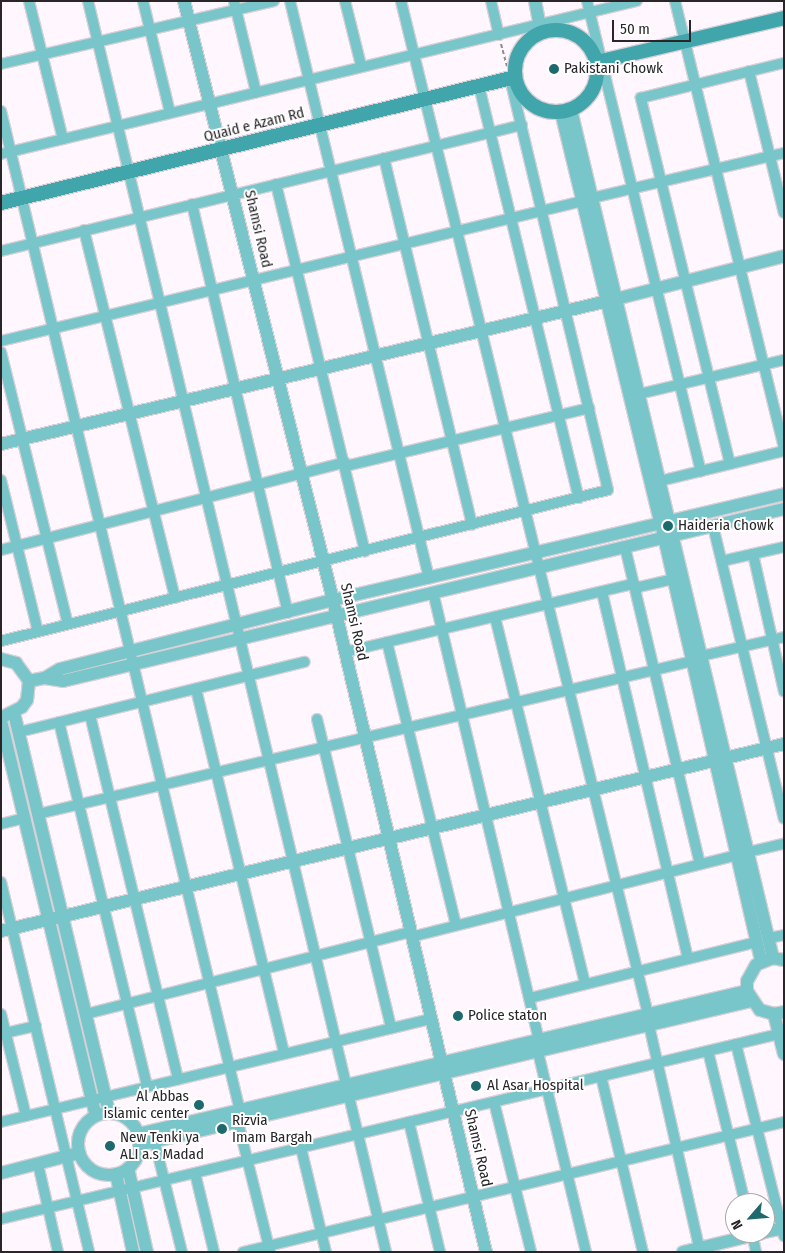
<!DOCTYPE html>
<html>
<head>
<meta charset="utf-8">
<style>
  body { margin:0 }
  #map { position:relative; width:785px; height:1253px; overflow:hidden; background:#fff7fd; font-family:"Fira Sans Condensed",sans-serif }
  div>[style] { position:absolute }
  [style*='--x'] { left:calc(var(--x)*1px); top:calc(var(--y)*1px); width:calc(var(--w)*1px); rotate:calc(var(--a)*1deg) }
  .path>* { height:2px; margin-top:-1px; transform-origin:0; background:repeating-linear-gradient(90deg,#8f898e 0 4px,transparent 0 6.5px) }
  .roads { filter:drop-shadow(1px 0 #d8d1d7) drop-shadow(-1px 0 #d8d1d7) drop-shadow(0 1px #d8d1d7) drop-shadow(0 -1px #d8d1d7) }
  .minor>* { height:10px; margin:-5px; padding:0 5px; transform-origin:5px; border-radius:5px; background:#78c5ca }
  .tertiary>* { height:12px; margin:-6px; padding:0 6px; transform-origin:6px; border-radius:6px; background:#78c5ca }
  .tertiary>.ring { margin:-6px; padding:0; box-sizing:content-box; background:none; border:12px solid #78c5ca; border-radius:50% }
  .secondary>* { height:14px; margin:-7px; padding:0 7px; transform-origin:7px; border-radius:7px; background:#41a6ac }
  .secondary>.ring { margin:-7px; padding:0; box-sizing:content-box; background:none; border:14px solid #41a6ac; border-radius:50% }
  .dots>* { width:14px; height:14px; translate:-50% -50%; box-sizing:border-box; border:2px solid #fff; border-radius:50% }
  span { translate:-50% -50%; white-space:nowrap; text-align:center; line-height:1.15; -webkit-text-stroke:4px #fff; paint-order:stroke }
  .poi-label { font-size:15px; color:#292529 }
  .left { translate:0 -50%; text-align:left }
  .right { translate:-100% -50%; text-align:right }
  .street-label { font-size:15px; color:#292529 }
  .frame { position:absolute; inset:0; border:2px solid #292529; pointer-events:none }
  .north { position:absolute; left:725px; top:1193px; width:50px; height:50px; box-sizing:border-box; background:#fff; border:1px solid #a9a8a9; border-radius:50%; rotate:243deg; font-size:14px; font-weight:700; line-height:20px; text-align:center; color:#292529 }
  .north::after { content:''; display:block; margin:auto; width:18px; height:22px; background:#1d696e; clip-path:polygon(50% 0,100% 100%,50% 72%,0 100%) }
  .scale { position:absolute; left:612px; top:20px; width:79px; height:22px; box-sizing:border-box; border:2px solid #292529; border-top:0; padding-left:6px; font-size:15px; line-height:18px; white-space:nowrap; color:#292529; -webkit-text-stroke:4px #fff; paint-order:stroke }
</style>
</head>
<body>
<div id="map">
  <div class="path">
    <i style="--x:501;--y:44;--w:23;--a:75"></i>
  </div>
  <div class="roads">
    <div class="minor">
      <i style="--x:29;--y:1;--w:142;--a:76.2"></i>
      <i style="--x:88;--y:1;--w:1286;--a:76.6"></i>
      <i style="--x:143;--y:1;--w:115;--a:76.4"></i>
      <i style="--x:234;--y:1;--w:94;--a:76.4"></i>
      <i style="--x:290;--y:1;--w:594;--a:76.46"></i>
      <i style="--x:345;--y:1;--w:66;--a:76"></i>
      <i style="--x:401;--y:1;--w:1043;--a:76.3"></i>
      <i style="--x:491;--y:1;--w:35;--a:77"></i>
      <i style="--x:587;--y:1;--w:484;--a:76.4"></i>
      <i style="--x:675;--y:1;--w:461;--a:76.3"></i>
      <i style="--x:1;--y:64;--w:280;--a:-13"></i>
      <i style="--x:749;--y:71;--w:146;--a:76.2"></i>
      <i style="--x:479;--y:86;--w:424;--a:76.4"></i>
      <i style="--x:1;--y:111;--w:1028;--a:76.56"></i>
      <i style="--x:1;--y:154;--w:654;--a:-13.53"></i>
      <i style="--x:384;--y:158;--w:377;--a:76.5"></i>
      <i style="--x:276;--y:184;--w:378;--a:76.4"></i>
      <i style="--x:592;--y:198;--w:197;--a:-13.2"></i>
      <i style="--x:192;--y:204;--w:420;--a:76.8"></i>
      <i style="--x:84;--y:230;--w:379;--a:76.1"></i>
      <i style="--x:1;--y:251;--w:536;--a:-13.6"></i>
      <i style="--x:1;--y:341;--w:599;--a:-13.53"></i>
      <i style="--x:1;--y:352;--w:280;--a:76.2"></i>
      <i style="--x:639;--y:394;--w:149;--a:-13.2"></i>
      <i style="--x:730;--y:464;--w:377;--a:-103.7"></i>
      <i style="--x:641;--y:98;--w:147;--a:-13.8"></i>
      <i style="--x:346;--y:466;--w:250;--a:-13.4"></i>
      <i style="--x:1;--y:480;--w:156;--a:76.3"></i>
      <i style="--x:660;--y:481;--w:128;--a:-13.6"></i>
      <i style="--x:713;--y:526;--w:301;--a:76.4"></i>
      <i style="--x:625;--y:547;--w:326;--a:76.7"></i>
      <i style="--x:1;--y:550;--w:355;--a:-14.3"></i>
      <i style="--x:753;--y:554;--w:141;--a:77.3"></i>
      <i style="--x:722;--y:561;--w:64;--a:-12.7"></i>
      <i style="--x:433;--y:592;--w:461;--a:76.7"></i>
      <i style="--x:602;--y:592;--w:376;--a:76.8"></i>
      <i style="--x:495;--y:617;--w:378;--a:76.2"></i>
      <i style="--x:1;--y:641;--w:625;--a:-13.97"></i>
      <i style="--x:608;--y:490;--w:423;--a:-103.4"></i>
      <i style="--x:387;--y:642;--w:291;--a:76.3"></i>
      <i style="--x:345;--y:652;--w:296;--a:-13.3"></i>
      <i style="--x:633;--y:584;--w:7;--a:27"></i>
      <i style="--x:639;--y:587;--w:36;--a:-13"></i>
      <i style="--x:701;--y:656;--w:85;--a:-12.9"></i>
      <i style="--x:196;--y:689;--w:375;--a:76.4"></i>
      <i style="--x:90;--y:715;--w:375;--a:76.4"></i>
      <i style="--x:317;--y:719;--w:318;--a:76.5"></i>
      <i style="--x:59;--y:722;--w:375;--a:76.4"></i>
      <i style="--x:19;--y:732;--w:294;--a:-13.8"></i>
      <i style="--x:38;--y:814;--w:673;--a:-13.15"></i>
      <i style="--x:1;--y:824;--w:25;--a:-14"></i>
      <i style="--x:748;--y:852;--w:37;--a:-13"></i>
      <i style="--x:1;--y:882;--w:380;--a:76.6"></i>
      <i style="--x:411;--y:937;--w:336;--a:-14.1"></i>
      <i style="--x:769;--y:938;--w:15;--a:-11"></i>
      <i style="--x:530;--y:998;--w:233;--a:-13.9"></i>
      <i style="--x:1;--y:1014;--w:105;--a:76.2"></i>
      <i style="--x:86;--y:1014;--w:334;--a:-14.2"></i>
      <i style="--x:649;--y:1025;--w:233;--a:77.3"></i>
      <i style="--x:1;--y:1034;--w:36;--a:-13"></i>
      <i style="--x:736;--y:1044;--w:198;--a:76"></i>
      <i style="--x:708;--y:1051;--w:156;--a:76.3"></i>
      <i style="--x:538;--y:1052;--w:206;--a:76.5"></i>
      <i style="--x:601;--y:1076;--w:181;--a:76.6"></i>
      <i style="--x:494;--y:1102;--w:154;--a:76.1"></i>
      <i style="--x:236;--y:1114;--w:141;--a:76.1"></i>
      <i style="--x:1;--y:1122;--w:442;--a:-13.5"></i>
      <i style="--x:409;--y:1122;--w:134;--a:76.6"></i>
      <i style="--x:153;--y:1135;--w:121;--a:76.1"></i>
      <i style="--x:301;--y:1148;--w:107;--a:76.5"></i>
      <i style="--x:38;--y:1164;--w:90;--a:77.2"></i>
      <i style="--x:195;--y:1173;--w:81;--a:76.5"></i>
      <i style="--x:1;--y:1219;--w:800;--a:-13.38"></i>
      <i style="--x:752;--y:1233;--w:19;--a:78"></i>
      <i style="--x:243;--y:1252;--w:556;--a:-13.51"></i>
    </div>
    <div class="tertiary">
      <i style="--x:184;--y:1;--w:617;--a:76.03"></i>
      <i style="--x:333;--y:600;--w:670;--a:76.79"></i>
      <i style="--x:535;--y:1;--w:32;--a:79"></i>
      <i style="--x:571;--y:110;--w:872;--a:76.6"></i>
      <i style="--x:561;--y:112;--w:424;--a:76.4"></i>
      <i style="--x:661;--y:524;--w:449;--a:77.1"></i>
      <i style="--x:1;--y:444;--w:624;--a:-13.26"></i>
      <i style="--x:608;--y:301;--w:182;--a:-14.3"></i>
      <i style="--x:1;--y:659;--w:16;--a:15"></i>
      <i style="--x:16;--y:663;--w:22;--a:54"></i>
      <i style="--x:29;--y:681;--w:19;--a:96"></i>
      <i style="--x:27;--y:700;--w:9;--a:126"></i>
      <i style="--x:22;--y:707;--w:18;--a:153"></i>
      <i style="--x:45;--y:678;--w:18;--a:9"></i>
      <i style="--x:63;--y:681;--w:741;--a:-13.42"></i>
      <i style="--x:29;--y:681;--w:16;--a:-11"></i>
      <i style="--x:45;--y:678;--w:17;--a:-31"></i>
      <i style="--x:60;--y:669;--w:282;--a:-14.2"></i>
      <i style="--x:333;--y:600;--w:463;--a:-13.2"></i>
      <i style="--x:14;--y:713;--w:411;--a:76.6"></i>
      <i style="--x:1;--y:721;--w:406;--a:76.5"></i>
      <i style="--x:1;--y:931;--w:805;--a:-13.43"></i>
      <i style="--x:784;--y:960;--w:11;--a:-170"></i>
      <i style="--x:773;--y:958;--w:18;--a:158"></i>
      <i style="--x:756;--y:965;--w:18;--a:119"></i>
      <i style="--x:747;--y:981;--w:10;--a:90"></i>
      <i style="--x:747;--y:991;--w:23;--a:56"></i>
      <i style="--x:760;--y:1010;--w:15;--a:16"></i>
      <i style="--x:774;--y:1014;--w:10;--a:-11"></i>
      <i style="--x:774;--y:1014;--w:41;--a:76"></i>
      <i class="ring" style="left:78px;top:1113px;width:50px;height:50px"></i>
      <i style="--x:138;--y:1134;--w:626;--a:-13.21"></i>
      <i style="--x:139;--y:1145;--w:629;--a:-13.24"></i>
      <i style="--x:128;--y:1168;--w:86;--a:77.3"></i>
      <i style="--x:1;--y:1173;--w:81;--a:-14.4"></i>
      <i style="--x:116;--y:1174;--w:80;--a:77.7"></i>
      <i style="--x:765;--y:1232;--w:19;--a:-12"></i>
      <i style="--x:683;--y:1252;--w:81;--a:-13.5"></i>
    </div>
    <div class="secondary">
      <i class="ring" style="left:515px;top:30px;width:68px;height:68px"></i>
      <i style="--x:597;--y:62;--w:192;--a:-13.2"></i>
      <i style="--x:1;--y:203;--w:529;--a:-13.77"></i>
    </div>
  </div>
  <div class="dots">
    <i style="left:554px;top:69px;background:#1d696e"></i>
    <i style="left:668px;top:526px;background:#1d696e"></i>
    <i style="left:458px;top:1016px;background:#1d696e"></i>
    <i style="left:476px;top:1086px;background:#1d696e"></i>
    <i style="left:199px;top:1105px;background:#1d696e"></i>
    <i style="left:222px;top:1129px;background:#1d696e"></i>
    <i style="left:110px;top:1146px;background:#1d696e"></i>
  </div>
  <div class="poi-label">
    <span class="left" style="left:564px;top:69px">Pakistani Chowk</span>
    <span class="left" style="left:678px;top:526px">Haideria Chowk</span>
    <span class="left" style="left:468px;top:1016px">Police staton</span>
    <span class="left" style="left:487px;top:1086px">Al Asar Hospital</span>
    <span class="right" style="left:189px;top:1105px">Al Abbas<br>islamic center</span>
    <span class="left" style="left:232px;top:1129px">Rizvia<br>Imam Bargah</span>
    <span class="left" style="left:120px;top:1146px">New Tenki ya<br>ALI a.s Madad</span>
  </div>
  <div class="street-label">
    <span style="left:254px;top:125px;rotate:-14deg">Quaid e Azam Rd</span>
    <span style="left:258px;top:229px;rotate:77deg">Shamsi Road</span>
    <span style="left:354px;top:622px;rotate:77deg">Shamsi Road</span>
    <span style="left:478px;top:1148px;rotate:77deg">Shamsi Road</span>
  </div>
  <div class="frame"></div>
  <div class="north">N</div>
  <div class="scale">50 m</div>
</div>
</body>
</html>
